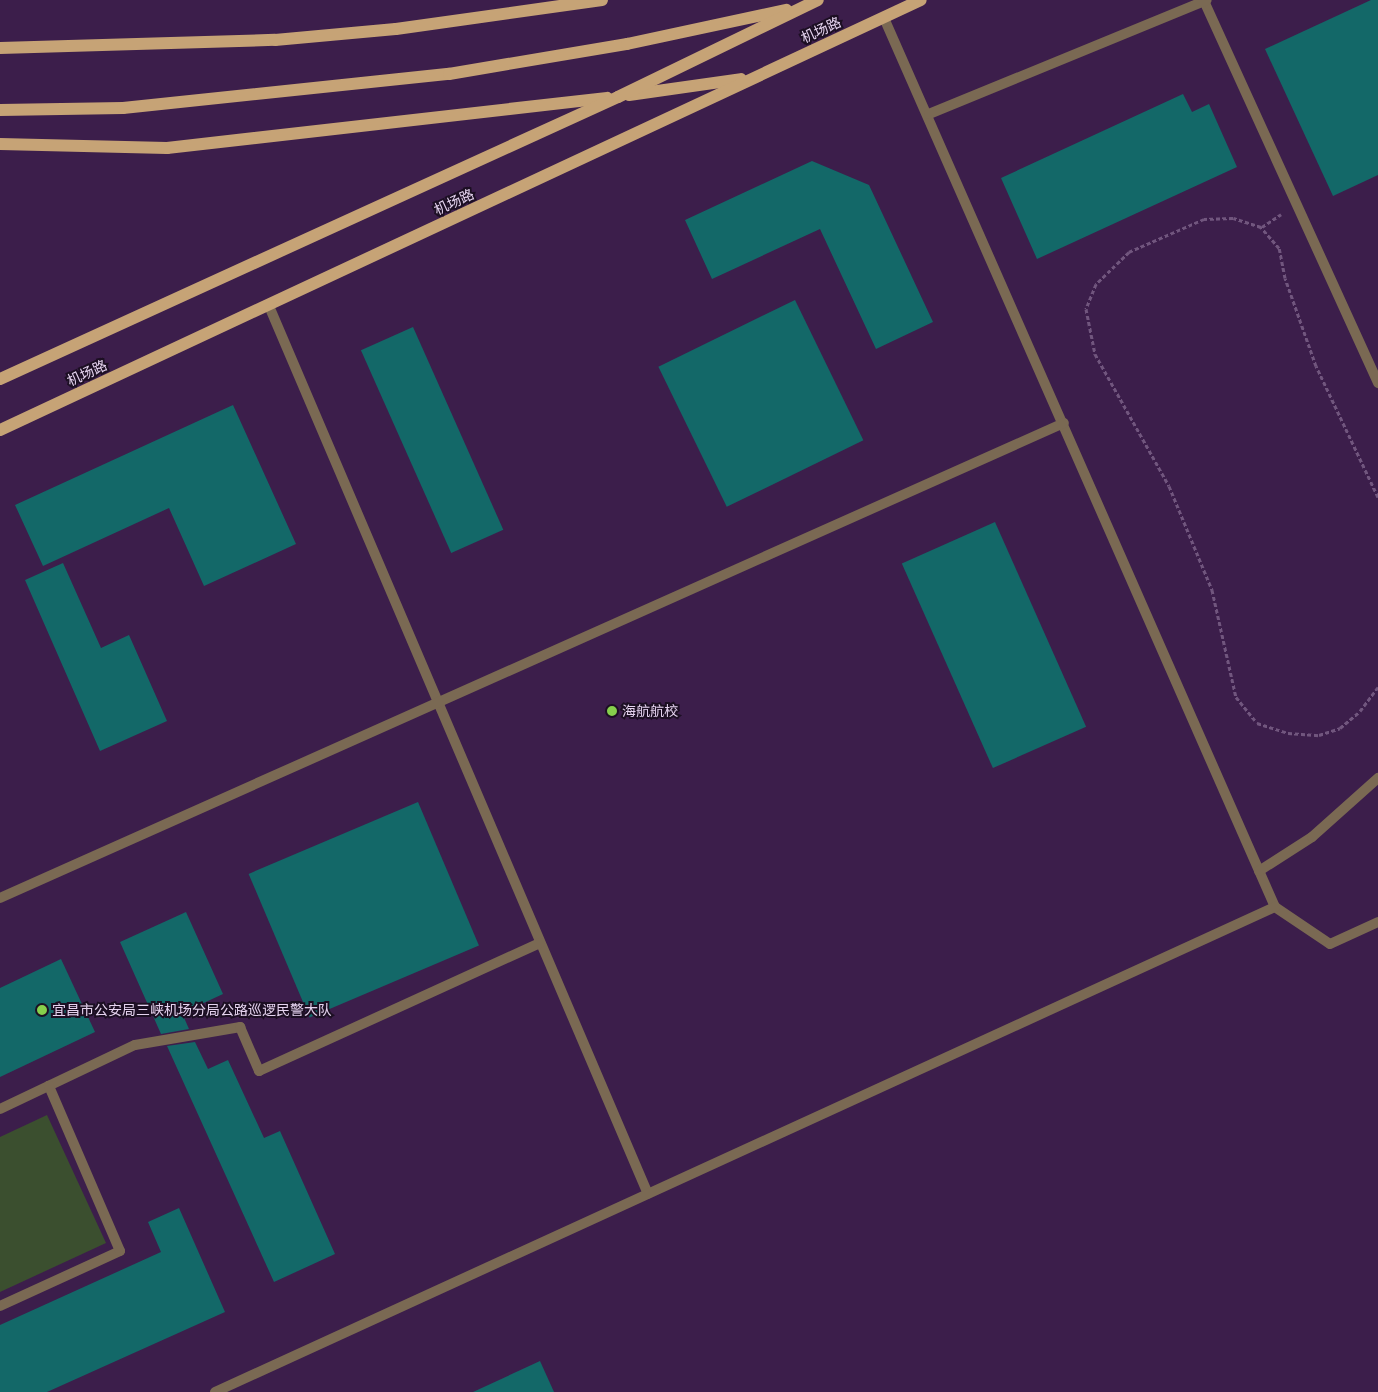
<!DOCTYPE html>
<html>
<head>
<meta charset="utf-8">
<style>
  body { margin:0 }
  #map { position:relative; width:1378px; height:1392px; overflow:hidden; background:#3c1e4b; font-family:"PT Sans","Noto Sans SC",sans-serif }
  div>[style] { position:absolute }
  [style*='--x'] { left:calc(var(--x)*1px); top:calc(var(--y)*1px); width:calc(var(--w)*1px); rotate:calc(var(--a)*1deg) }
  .green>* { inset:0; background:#3b4f2f }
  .building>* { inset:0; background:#136868; transform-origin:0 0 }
  .path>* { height:3px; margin-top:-1.5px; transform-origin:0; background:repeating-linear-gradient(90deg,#71567e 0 4px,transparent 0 6.5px) }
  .lane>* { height:10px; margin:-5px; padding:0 5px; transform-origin:5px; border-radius:5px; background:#7a6953 }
  .primary>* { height:12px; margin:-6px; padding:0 6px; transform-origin:6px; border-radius:6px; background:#c6a376 }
  .dots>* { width:14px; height:14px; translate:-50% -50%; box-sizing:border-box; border:2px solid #1c0f23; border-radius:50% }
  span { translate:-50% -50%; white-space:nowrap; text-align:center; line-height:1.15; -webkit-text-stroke:4px #1c0f23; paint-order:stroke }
  .street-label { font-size:14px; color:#e5d3ef }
  .poi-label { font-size:14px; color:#e5d3ef }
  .left { translate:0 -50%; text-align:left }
</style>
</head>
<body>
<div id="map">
  <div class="green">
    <i style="clip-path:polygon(47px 1115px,106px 1243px,0 1292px,0 1137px)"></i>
  </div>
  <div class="building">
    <i style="clip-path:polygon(1371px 0,1378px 0,1378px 175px,1333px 196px,1265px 49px)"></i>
    <i style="clip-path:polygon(1183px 94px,1192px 112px,1209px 104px,1237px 167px,1037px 259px,1001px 178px)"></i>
    <i style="clip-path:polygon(812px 161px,869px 185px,933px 322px,876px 349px,820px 229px,712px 279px,685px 220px)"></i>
    <i style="left:795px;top:300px;width:156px;height:152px;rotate:64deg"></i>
    <i style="left:413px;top:327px;width:222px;height:57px;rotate:66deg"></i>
    <i style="clip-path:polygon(233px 405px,296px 544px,204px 586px,169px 508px,43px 566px,15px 505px)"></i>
    <i style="left:995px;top:522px;width:224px;height:102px;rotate:66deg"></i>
    <i style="clip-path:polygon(63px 563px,101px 648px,129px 635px,167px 721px,100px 751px,25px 580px)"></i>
    <i style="left:418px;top:802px;width:156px;height:184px;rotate:67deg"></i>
    <i style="clip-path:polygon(186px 912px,223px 994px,182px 1013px,189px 1029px,161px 1034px,120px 942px)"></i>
    <i style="clip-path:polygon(61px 959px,95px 1032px,0 1077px,0 988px)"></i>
    <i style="clip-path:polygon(195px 1042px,208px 1069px,228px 1060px,264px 1138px,280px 1131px,335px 1254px,274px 1282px,167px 1046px)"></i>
    <i style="clip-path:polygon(179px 1208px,225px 1312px,47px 1392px,0 1392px,0 1325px,161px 1252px,148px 1222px)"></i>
    <i style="clip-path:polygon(540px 1361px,554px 1392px,473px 1392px)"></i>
  </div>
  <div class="path">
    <i style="--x:1262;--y:227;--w:23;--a:-34"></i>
    <i style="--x:1378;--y:497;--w:145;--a:-115.3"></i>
    <i style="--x:1316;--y:366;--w:93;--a:-109.4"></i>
    <i style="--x:1285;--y:278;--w:31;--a:-101"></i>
    <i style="--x:1279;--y:248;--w:28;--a:-131"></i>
    <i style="--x:1261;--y:227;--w:29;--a:-162"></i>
    <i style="--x:1233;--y:218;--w:29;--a:178"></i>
    <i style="--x:1204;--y:219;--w:82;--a:156.3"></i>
    <i style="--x:1129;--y:252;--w:46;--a:135.9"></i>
    <i style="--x:1096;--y:284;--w:27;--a:112"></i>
    <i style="--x:1086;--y:309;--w:46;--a:78.7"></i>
    <i style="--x:1095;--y:354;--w:151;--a:60.7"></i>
    <i style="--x:1169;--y:486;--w:113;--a:67.5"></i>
    <i style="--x:1212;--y:590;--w:110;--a:77.4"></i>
    <i style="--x:1236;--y:697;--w:33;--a:51"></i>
    <i style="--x:1257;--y:723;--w:33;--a:18"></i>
    <i style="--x:1288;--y:733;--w:31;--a:4"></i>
    <i style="--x:1319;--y:735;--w:22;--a:-18"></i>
    <i style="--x:1340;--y:728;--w:26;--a:-40"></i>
    <i style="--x:1360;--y:711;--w:30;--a:-53"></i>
  </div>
  <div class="lane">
    <i style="--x:1204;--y:1;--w:420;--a:65.5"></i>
    <i style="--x:884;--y:18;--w:971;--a:66.26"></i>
    <i style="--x:1275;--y:907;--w:66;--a:33.9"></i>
    <i style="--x:1330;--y:944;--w:53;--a:-24.6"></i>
    <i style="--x:929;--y:114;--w:300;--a:-22.3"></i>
    <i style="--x:269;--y:306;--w:965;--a:66.89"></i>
    <i style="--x:1259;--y:871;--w:63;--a:-32.7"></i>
    <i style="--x:1312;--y:837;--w:89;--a:-41.8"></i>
    <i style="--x:0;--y:898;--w:1165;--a:-24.06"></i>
    <i style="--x:0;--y:1109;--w:149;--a:-25.4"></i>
    <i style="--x:135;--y:1045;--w:107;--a:-9.7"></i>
    <i style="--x:240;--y:1027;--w:48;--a:66.6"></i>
    <i style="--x:259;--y:1071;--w:309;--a:-24.5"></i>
    <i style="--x:0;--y:1306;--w:132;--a:-24.6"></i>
    <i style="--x:120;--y:1251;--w:180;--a:-113.3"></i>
    <i style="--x:215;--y:1392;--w:1166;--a:-24.59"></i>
  </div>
  <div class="primary">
    <i style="--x:0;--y:48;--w:275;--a:-1.7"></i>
    <i style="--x:275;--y:40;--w:121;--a:-5.2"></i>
    <i style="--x:396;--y:29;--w:208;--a:-8"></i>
    <i style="--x:629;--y:95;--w:113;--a:-8.1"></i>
    <i style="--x:0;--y:110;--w:123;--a:-0.9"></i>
    <i style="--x:123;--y:108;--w:328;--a:-6"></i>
    <i style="--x:449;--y:74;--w:181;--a:-9.6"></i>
    <i style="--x:627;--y:44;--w:163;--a:-12.1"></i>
    <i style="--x:0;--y:144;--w:167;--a:1.4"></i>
    <i style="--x:167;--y:148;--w:443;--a:-6.5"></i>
    <i style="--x:0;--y:379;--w:679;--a:-24.53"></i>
    <i style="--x:618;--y:97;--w:222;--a:-25.9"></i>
    <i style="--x:0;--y:430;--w:1016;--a:-25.03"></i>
  </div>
  <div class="dots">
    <i style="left:612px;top:711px;background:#86cf4c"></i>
    <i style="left:42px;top:1010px;background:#86cf4c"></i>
  </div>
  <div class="street-label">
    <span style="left:821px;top:30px;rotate:-25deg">机场路</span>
    <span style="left:454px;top:202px;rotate:-25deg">机场路</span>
    <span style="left:87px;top:373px;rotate:-25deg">机场路</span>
  </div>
  <div class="poi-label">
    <span class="left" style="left:622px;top:711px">海航航校</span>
    <span class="left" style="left:52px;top:1010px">宜昌市公安局三峡机场分局公路巡逻民警大队</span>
  </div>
</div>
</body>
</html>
